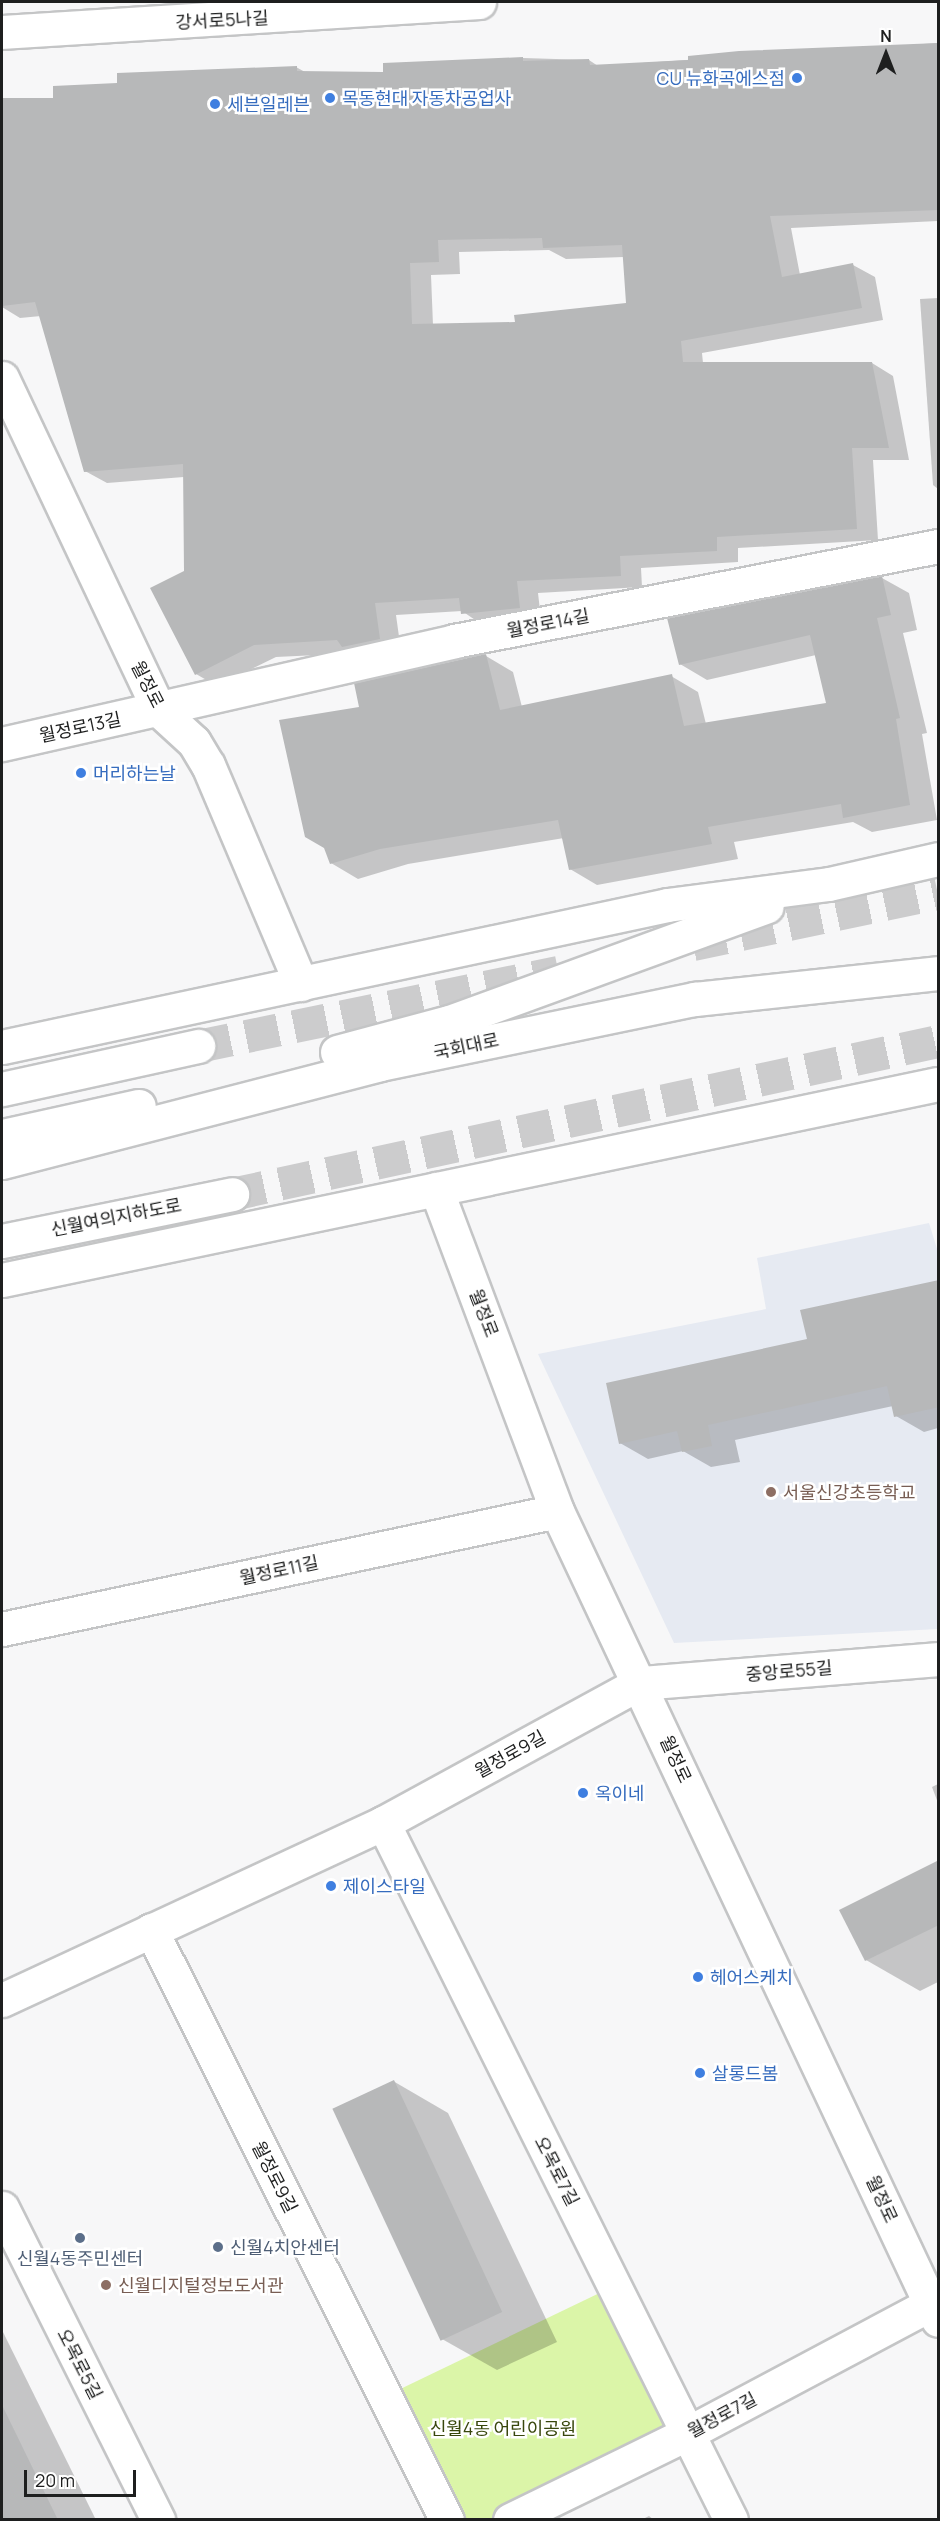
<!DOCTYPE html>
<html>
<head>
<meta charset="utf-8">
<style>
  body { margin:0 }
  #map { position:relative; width:940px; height:2521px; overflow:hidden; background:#f7f7f8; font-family:Manrope,"Noto Sans KR",sans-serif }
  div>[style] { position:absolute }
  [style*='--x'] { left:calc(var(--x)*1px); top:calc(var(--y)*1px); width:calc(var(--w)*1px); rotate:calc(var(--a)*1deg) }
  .built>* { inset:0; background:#e6eaf2 }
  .green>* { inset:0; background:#dbf5a8 }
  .shadow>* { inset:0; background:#0003 }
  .building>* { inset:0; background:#b7b8b9; transform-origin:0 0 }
  .highway-tunnel>* { height:33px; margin-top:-16.5px; transform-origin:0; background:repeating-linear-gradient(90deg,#cccccd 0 33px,transparent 0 49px) }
  .roads { filter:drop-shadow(2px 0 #c4c5c6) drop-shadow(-2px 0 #c4c5c6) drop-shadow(0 2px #c4c5c6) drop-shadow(0 -2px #c4c5c6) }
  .minor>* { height:33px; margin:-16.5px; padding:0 16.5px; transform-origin:16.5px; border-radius:16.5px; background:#fff }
  .major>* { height:33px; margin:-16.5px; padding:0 16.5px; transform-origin:16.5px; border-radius:16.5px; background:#fff }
  .highway>* { height:33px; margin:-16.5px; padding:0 16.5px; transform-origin:16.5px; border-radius:16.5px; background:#fff }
  .dots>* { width:16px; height:16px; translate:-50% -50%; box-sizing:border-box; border:3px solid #fff; border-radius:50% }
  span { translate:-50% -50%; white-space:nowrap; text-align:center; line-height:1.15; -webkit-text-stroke:5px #fff; paint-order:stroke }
  .street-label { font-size:18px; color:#1e1f1f }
  .shop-label { font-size:18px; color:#366cbe }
  .right { translate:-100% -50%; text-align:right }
  .left { translate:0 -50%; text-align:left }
  .education-label { font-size:18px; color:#785e54 }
  .service-label { font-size:18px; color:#4e5e75 }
  .park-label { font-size:18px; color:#38470c }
  .frame { position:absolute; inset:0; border:3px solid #1e1f1f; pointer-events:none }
  .north { position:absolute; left:856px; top:24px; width:60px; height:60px; -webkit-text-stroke:4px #fff; paint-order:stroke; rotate:0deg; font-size:16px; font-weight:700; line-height:24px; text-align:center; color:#1e1f1f }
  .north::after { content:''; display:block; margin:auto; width:21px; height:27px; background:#1e1f1f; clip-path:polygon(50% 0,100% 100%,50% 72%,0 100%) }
  .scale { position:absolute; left:24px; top:2470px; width:112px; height:27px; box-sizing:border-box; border:3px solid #1e1f1f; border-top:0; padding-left:8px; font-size:18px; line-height:21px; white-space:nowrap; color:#1e1f1f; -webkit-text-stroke:4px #fff; paint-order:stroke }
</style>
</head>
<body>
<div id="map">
  <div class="built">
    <i style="clip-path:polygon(929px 1223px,938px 1252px,938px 1629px,674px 1643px,538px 1354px,766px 1309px,757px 1258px)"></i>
  </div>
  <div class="green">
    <i style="clip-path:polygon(612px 2287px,682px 2431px,498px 2519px,453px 2519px,392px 2393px)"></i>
  </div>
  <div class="shadow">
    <i style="clip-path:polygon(evenodd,938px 43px,938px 221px,791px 228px,800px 275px,853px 265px,875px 277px,883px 320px,702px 353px,703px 363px,872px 363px,893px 376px,909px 460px,873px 460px,878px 540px,738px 548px,738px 562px,641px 568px,642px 587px,538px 593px,541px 619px,484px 626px,462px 611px,396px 615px,401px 651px,276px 657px,217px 686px,196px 674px,184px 477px,107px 483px,85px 471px,41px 316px,20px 318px,2px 307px,2px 100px,55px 100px,119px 84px,296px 67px,305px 72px,385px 74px,523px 58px,589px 60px,598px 66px,938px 43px,549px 250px,566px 259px,624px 257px,628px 304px,517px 323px,433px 325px,431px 275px,460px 274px,459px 252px,549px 250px)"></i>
    <i style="clip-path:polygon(938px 298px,938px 489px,933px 485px,920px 299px)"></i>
    <i style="clip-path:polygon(882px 578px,909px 593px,917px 630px,903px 633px,927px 733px,922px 734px,937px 820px,872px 832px,853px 822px,734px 842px,738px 859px,597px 885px,570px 869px,564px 838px,408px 864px,358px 879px,331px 863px,361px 708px,486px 656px,513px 672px,522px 707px,671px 676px,698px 692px,706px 724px,828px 704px,816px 655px,707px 680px,680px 664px)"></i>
    <i style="clip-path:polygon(938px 1282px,938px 1428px,924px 1432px,896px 1416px,893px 1406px,735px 1440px,740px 1462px,711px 1467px,683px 1451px,648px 1459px,620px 1443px,808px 1340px)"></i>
    <i style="clip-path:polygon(938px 1784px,938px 1803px,932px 1787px)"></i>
    <i style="clip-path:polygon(938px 1886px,938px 1982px,920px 1991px,866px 1960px)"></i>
    <i style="clip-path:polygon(393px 2081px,448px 2113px,557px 2342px,497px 2370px,442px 2339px)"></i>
    <i style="clip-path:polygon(2px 2330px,96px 2520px,2px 2520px)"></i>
    <i style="clip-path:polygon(649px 2516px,654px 2520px,641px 2520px)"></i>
  </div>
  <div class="building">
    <i style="clip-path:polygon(evenodd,939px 43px,939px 210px,770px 216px,782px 277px,853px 263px,862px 308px,681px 341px,683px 362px,872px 362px,889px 448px,852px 448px,857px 529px,717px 537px,717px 551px,620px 556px,621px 576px,517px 581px,520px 608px,461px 614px,459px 598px,375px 603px,380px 639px,342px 647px,337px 640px,254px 645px,195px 675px,150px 588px,184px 571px,183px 464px,84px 472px,35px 302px,2px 306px,2px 98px,53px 98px,53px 86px,117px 83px,117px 73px,297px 66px,297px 71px,383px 72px,383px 63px,523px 57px,523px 61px,589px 59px,590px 65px,688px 60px,688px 56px,739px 51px,939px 43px,542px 238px,543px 248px,622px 245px,626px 303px,514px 315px,515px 322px,412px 324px,410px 263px,439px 262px,438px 240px,542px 238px)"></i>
    <i style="clip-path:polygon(882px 576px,891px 615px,877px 618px,900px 718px,896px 719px,910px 805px,843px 818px,841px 804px,708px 827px,712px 844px,569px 870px,558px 820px,380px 849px,330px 864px,324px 848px,305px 837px,279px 720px,359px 707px,354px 683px,486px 654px,500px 710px,672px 674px,684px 726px,826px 703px,810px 635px,679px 665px,667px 618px)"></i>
    <i style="clip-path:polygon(939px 1280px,939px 1407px,894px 1417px,887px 1386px,708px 1425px,712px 1446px,682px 1452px,677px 1431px,619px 1444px,606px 1383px,807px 1339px,800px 1310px)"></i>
    <i style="clip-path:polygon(939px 1860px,939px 1925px,865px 1961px,839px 1910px)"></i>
    <i style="left:394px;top:2080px;width:256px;height:68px;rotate:65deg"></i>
    <i style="clip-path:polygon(2px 2405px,58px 2520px,2px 2520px)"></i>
  </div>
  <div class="highway-tunnel">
    <i style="--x:693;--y:944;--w:250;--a:-11.8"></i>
    <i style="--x:198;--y:1046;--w:368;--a:-11.6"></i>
    <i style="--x:232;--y:1194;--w:722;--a:-12.23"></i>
  </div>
  <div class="roads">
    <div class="minor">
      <i style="--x:2;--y:32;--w:478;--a:-3.6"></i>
      <i style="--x:2;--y:378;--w:367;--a:64.7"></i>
      <i style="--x:159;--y:710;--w:47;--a:42.4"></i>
      <i style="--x:194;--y:742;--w:27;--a:59"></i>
      <i style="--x:208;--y:765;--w:238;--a:67"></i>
      <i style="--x:2;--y:744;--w:464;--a:-12.8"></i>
      <i style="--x:454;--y:641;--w:493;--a:-11.1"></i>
      <i style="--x:436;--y:1189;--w:344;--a:69.4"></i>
      <i style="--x:557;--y:1511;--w:894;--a:64.78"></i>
      <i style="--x:2;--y:1629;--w:567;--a:-12"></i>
      <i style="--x:383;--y:1823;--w:779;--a:63.47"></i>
      <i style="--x:151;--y:1930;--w:660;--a:63.36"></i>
      <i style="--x:2;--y:2000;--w:420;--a:-24.9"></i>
      <i style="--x:383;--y:1823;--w:293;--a:-28.6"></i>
      <i style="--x:640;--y:1683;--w:299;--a:-4.6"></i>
      <i style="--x:2;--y:2208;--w:349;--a:63.4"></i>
      <i style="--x:510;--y:2520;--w:198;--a:-26"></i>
      <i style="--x:688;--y:2433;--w:283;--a:-28"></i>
    </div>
    <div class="major">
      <i style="--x:2;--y:1047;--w:680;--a:-12.05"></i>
      <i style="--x:667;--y:905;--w:163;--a:-7.4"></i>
      <i style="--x:829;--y:884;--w:112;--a:-12.9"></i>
      <i style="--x:337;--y:1052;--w:116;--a:-15"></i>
      <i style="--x:449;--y:1022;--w:338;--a:-20"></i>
      <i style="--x:2;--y:1136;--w:140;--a:-12.4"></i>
      <i style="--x:2;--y:1162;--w:390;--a:-14.5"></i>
      <i style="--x:380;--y:1064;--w:322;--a:-11.7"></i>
      <i style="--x:695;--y:999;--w:244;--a:-6.1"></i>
      <i style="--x:2;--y:1280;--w:956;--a:-11.83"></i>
    </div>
    <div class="highway">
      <i style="--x:2;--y:1089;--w:201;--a:-12.4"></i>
      <i style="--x:2;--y:1241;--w:235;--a:-11.5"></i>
    </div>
  </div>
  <div class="dots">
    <i style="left:797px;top:78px;background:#3f7fe0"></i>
    <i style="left:330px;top:98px;background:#3f7fe0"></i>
    <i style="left:215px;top:104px;background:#3f7fe0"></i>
    <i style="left:81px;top:773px;background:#3f7fe0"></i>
    <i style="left:771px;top:1492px;background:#8d6e63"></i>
    <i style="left:583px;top:1793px;background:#3f7fe0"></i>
    <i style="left:331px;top:1886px;background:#3f7fe0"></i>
    <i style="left:698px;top:1977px;background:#3f7fe0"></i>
    <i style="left:700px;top:2073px;background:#3f7fe0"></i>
    <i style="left:80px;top:2238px;background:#5c6f8a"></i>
    <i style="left:218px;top:2247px;background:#5c6f8a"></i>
    <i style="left:106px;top:2285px;background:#8d6e63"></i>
  </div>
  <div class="street-label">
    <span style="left:222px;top:20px;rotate:-3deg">강서로5나길</span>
    <span style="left:548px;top:623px;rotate:-11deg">월정로14길</span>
    <span style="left:148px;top:684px;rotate:63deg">월정로</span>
    <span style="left:80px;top:727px;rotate:-12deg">월정로13길</span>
    <span style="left:466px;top:1046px;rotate:-12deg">국회대로</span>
    <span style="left:116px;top:1217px;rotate:-11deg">신월여의지하도로</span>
    <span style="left:484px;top:1313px;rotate:69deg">월정로</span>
    <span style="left:279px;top:1570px;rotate:-12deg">월정로11길</span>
    <span style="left:789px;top:1671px;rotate:-5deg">중앙로55길</span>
    <span style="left:510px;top:1754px;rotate:-29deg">월정로9길</span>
    <span style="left:676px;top:1759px;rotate:65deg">월정로</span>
    <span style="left:557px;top:2171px;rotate:63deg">오목로7길</span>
    <span style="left:275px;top:2177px;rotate:63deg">월정로9길</span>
    <span style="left:882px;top:2199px;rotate:65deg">월정로</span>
    <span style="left:80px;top:2364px;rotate:63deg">오목로5길</span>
    <span style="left:722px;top:2415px;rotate:-28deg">월정로7길</span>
  </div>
  <div class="shop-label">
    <span class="right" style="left:785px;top:78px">CU 뉴화곡에스점</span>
    <span class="left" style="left:342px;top:98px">목동현대 자동차공업사</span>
    <span class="left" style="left:227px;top:104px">세븐일레븐</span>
    <span class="left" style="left:93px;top:773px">머리하는날</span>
    <span class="left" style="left:595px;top:1793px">옥이네</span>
    <span class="left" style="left:343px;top:1886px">제이스타일</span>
    <span class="left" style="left:710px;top:1977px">헤어스케치</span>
    <span class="left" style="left:712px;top:2073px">살롱드봄</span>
  </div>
  <div class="education-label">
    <span class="left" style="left:783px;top:1492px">서울신강초등학교</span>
    <span class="left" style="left:118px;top:2285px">신월디지털정보도서관</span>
  </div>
  <div class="service-label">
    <span class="left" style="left:230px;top:2247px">신월4치안센터</span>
    <span style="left:80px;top:2258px">신월4동주민센터</span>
  </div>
  <div class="park-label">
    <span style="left:503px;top:2428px">신월4동 어린이공원</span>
  </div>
  <div class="frame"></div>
  <div class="north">N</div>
  <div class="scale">20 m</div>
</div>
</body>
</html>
